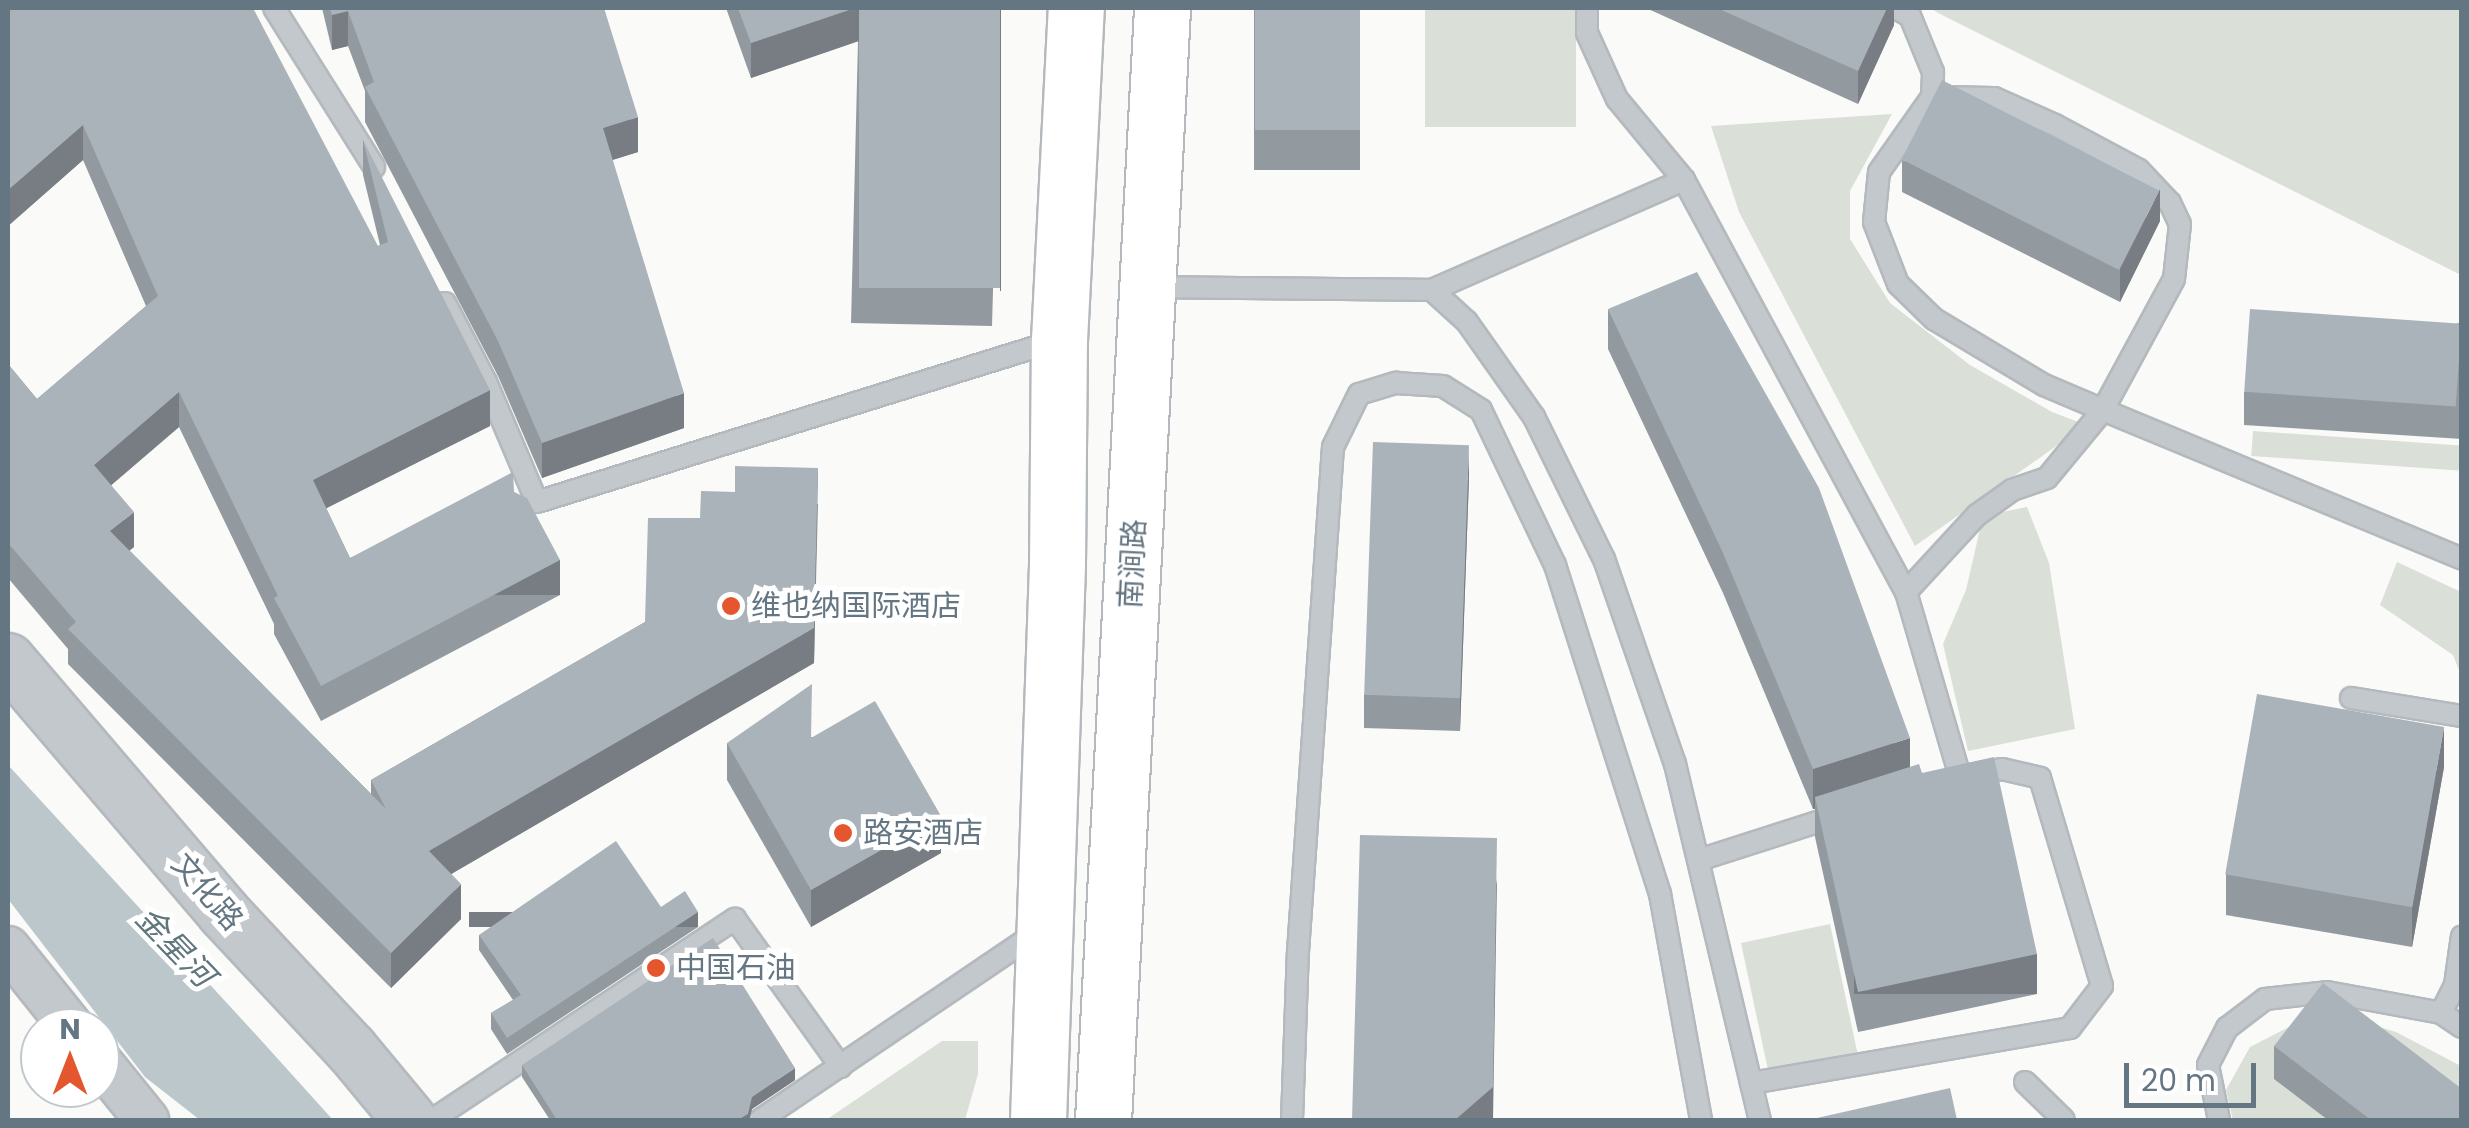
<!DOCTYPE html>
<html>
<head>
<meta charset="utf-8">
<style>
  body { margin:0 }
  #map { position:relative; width:2469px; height:1128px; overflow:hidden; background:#fafaf8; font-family:Poppins,"Noto Sans SC",sans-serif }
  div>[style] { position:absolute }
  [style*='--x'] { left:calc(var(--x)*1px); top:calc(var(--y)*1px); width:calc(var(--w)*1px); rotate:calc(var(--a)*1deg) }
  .green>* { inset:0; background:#dadfd7; transform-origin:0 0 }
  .water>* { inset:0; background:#bbc7cb }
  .roads { filter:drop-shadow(2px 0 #b4b9bd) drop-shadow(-2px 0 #b4b9bd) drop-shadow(0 2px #b4b9bd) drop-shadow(0 -2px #b4b9bd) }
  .service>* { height:20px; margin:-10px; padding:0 10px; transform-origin:10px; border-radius:10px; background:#c3c8cc }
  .minor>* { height:42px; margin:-21px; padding:0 21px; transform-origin:21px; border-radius:21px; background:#c3c8cc }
  .tertiary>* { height:52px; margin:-26px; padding:0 26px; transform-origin:26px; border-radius:26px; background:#c3c8cc }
  .trunk>* { height:55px; margin:-27.5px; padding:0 27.5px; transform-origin:27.5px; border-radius:27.5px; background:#fff }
  .wall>* { inset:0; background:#929a9f; transform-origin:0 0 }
  .shaded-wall>* { inset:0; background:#777d82; transform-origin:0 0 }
  .building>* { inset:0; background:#aab3b9; transform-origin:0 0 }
  .dots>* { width:28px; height:28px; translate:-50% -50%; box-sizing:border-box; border:5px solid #fff; border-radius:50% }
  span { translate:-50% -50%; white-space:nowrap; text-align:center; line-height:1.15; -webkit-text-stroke:10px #fff; paint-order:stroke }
  .street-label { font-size:30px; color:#657683 }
  .poi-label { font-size:30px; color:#657683 }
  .left { translate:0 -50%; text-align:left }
  .water-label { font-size:32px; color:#60757c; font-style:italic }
  .frame { position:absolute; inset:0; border:10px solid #657683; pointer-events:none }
  .north { position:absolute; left:20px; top:1008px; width:100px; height:100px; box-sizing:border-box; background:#fff; border:2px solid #c1c8cd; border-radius:50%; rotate:0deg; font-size:28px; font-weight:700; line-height:40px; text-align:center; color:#657683 }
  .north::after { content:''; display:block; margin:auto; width:35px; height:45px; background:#e4572e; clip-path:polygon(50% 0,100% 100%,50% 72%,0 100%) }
  .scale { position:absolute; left:2124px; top:1063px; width:132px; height:45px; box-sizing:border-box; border:5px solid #657683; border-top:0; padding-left:12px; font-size:30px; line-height:35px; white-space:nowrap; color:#657683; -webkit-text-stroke:8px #fff; paint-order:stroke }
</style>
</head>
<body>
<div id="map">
  <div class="green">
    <i style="left:1425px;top:8px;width:151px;height:119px"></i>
    <i style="clip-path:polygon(1930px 8px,2461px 8px,2461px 275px,1940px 14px)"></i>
    <i style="clip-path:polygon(1892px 114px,1850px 191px,1850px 239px,1890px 303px,1970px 365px,2052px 412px,2086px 425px,1915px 546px,1739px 212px,1711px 126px)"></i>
    <i style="left:2253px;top:431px;width:208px;height:25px;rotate:4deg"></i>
    <i style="clip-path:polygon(2027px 507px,2049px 563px,2075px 729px,1968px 751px,1943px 644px,1966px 590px,1983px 516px)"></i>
    <i style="clip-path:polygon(2397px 562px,2461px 592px,2461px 675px,2453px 655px,2380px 605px)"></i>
    <i style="left:1830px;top:924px;width:131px;height:91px;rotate:78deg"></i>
    <i style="clip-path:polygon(2341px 1015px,2396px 1032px,2461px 1066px,2461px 1120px,2233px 1120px,2226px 1090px,2250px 1047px,2289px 1027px)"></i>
    <i style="clip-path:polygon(942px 1041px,978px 1041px,978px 1074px,965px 1120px,826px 1120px)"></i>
  </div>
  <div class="water">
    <i style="clip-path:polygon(8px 765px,259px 1038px,333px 1120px,200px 1120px,145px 1077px,8px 899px)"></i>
  </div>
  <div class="roads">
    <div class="service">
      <i style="--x:274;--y:8;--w:188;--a:57.8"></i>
      <i style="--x:1587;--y:8;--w:25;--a:90"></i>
      <i style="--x:1587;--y:33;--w:72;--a:65.6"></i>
      <i style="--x:1617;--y:99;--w:105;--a:50.4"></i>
      <i style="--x:1895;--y:8;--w:17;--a:28"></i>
      <i style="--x:1910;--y:16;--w:61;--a:67.7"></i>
      <i style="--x:1933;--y:72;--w:25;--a:92"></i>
      <i style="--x:1932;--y:97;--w:62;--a:0.9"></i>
      <i style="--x:1994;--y:98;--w:67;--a:23.9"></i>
      <i style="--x:2055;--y:125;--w:95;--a:28.2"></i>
      <i style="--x:2139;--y:170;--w:45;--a:46.8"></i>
      <i style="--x:2170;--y:203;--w:23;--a:65"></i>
      <i style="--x:2180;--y:224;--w:55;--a:96.2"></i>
      <i style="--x:2174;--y:279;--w:149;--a:118.5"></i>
      <i style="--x:2103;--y:410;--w:64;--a:-157"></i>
      <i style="--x:2044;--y:385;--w:128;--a:-149"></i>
      <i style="--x:1934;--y:319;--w:50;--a:-135.8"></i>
      <i style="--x:1898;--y:284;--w:66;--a:-111.2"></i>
      <i style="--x:1874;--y:222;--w:50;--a:-84.3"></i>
      <i style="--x:1879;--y:172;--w:92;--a:-54.8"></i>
      <i style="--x:1150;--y:287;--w:282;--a:0.6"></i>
      <i style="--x:1432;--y:290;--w:275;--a:-23.6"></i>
      <i style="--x:1684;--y:180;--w:468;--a:61.7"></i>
      <i style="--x:1906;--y:592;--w:193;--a:73.7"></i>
      <i style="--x:1960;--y:777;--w:43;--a:-10.8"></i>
      <i style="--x:2002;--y:769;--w:39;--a:13"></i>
      <i style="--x:2040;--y:778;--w:217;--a:73.4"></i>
      <i style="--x:2102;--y:986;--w:53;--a:127.3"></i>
      <i style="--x:2070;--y:1028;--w:324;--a:170.2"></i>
      <i style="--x:1432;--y:290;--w:47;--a:42.4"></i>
      <i style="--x:1467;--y:322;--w:116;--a:54.8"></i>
      <i style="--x:1534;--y:417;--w:158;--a:63.8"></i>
      <i style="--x:1604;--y:559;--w:217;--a:70.9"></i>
      <i style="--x:1675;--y:764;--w:366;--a:76.6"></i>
      <i style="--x:445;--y:303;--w:89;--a:62.6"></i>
      <i style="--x:486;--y:382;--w:130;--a:67"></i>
      <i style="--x:537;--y:502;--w:542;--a:-17.27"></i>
      <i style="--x:1906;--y:592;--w:105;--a:-47.3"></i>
      <i style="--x:1977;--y:515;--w:43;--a:-35.5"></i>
      <i style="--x:2012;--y:490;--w:37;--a:-19"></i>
      <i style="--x:2047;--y:478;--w:88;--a:-50.5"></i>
      <i style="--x:2103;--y:410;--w:389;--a:22.5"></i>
      <i style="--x:2351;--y:698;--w:112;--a:9.2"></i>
      <i style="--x:1699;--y:860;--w:147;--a:-17.8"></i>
      <i style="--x:2441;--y:1013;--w:31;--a:-63"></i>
      <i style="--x:2455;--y:985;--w:49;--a:-81.9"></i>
      <i style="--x:2025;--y:1082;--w:54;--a:44.3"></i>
      <i style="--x:432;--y:1120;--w:364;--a:-33.6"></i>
      <i style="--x:735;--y:919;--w:182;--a:54.4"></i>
      <i style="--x:760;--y:1120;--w:332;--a:-34.1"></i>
      <i style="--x:1292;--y:1120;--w:168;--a:-88"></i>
      <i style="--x:1298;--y:952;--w:506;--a:-86.04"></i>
      <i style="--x:1333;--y:447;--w:59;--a:-63.9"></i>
      <i style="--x:1359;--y:394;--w:39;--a:-17"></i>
      <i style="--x:1396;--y:383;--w:47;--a:3.7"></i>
      <i style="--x:1443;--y:386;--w:45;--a:32.3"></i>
      <i style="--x:1481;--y:410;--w:172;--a:64.5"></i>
      <i style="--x:1555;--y:565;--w:345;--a:72.3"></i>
      <i style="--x:1660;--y:894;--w:230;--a:79.7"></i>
      <i style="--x:2219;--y:1120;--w:56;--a:-101.3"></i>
      <i style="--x:2208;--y:1065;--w:42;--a:-62.8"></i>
      <i style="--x:2227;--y:1028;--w:48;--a:-37.3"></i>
      <i style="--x:2265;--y:999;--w:62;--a:-6.4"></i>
      <i style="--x:2327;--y:992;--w:116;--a:10.4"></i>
      <i style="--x:2441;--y:1013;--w:25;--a:34"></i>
    </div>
    <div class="minor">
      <i style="--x:8;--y:948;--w:102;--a:51.3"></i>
      <i style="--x:100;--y:1062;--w:75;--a:51"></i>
    </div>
    <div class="tertiary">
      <i style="--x:8;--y:660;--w:333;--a:49.5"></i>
      <i style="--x:224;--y:913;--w:186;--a:47"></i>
      <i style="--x:351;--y:1049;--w:92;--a:50.3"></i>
    </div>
    <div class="trunk">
      <i style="--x:1038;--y:1120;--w:556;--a:-88.04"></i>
      <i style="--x:1057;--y:564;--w:224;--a:-89.5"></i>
      <i style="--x:1059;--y:340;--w:332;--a:-87.1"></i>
      <i style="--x:1103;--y:1120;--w:1114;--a:-86.96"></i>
    </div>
  </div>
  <div class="wall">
    <i style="clip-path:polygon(8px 8px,378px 246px,380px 245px,363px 175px,363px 140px,490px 426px,326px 508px,350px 558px,514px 492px,560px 595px,321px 721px,274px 634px,274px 624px,179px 427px,111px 485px,134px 547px,129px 550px,371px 794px,371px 780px,645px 622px,700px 518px,818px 504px,814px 663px,451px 874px,461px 919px,391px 988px,68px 664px,68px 649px,8px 578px,8px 364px,37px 399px,146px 306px,83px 160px,8px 226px)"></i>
    <i style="clip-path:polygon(322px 8px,604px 8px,638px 152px,612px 160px,684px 428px,542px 478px,498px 376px,365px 122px,365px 91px,348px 46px,332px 50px)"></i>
    <i style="clip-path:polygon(726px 8px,1001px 8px,992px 326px,851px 323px,858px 41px,751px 78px)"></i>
    <i style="left:1254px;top:8px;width:106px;height:162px"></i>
    <i style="clip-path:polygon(1646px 8px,1894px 8px,1894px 25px,1858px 104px)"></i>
    <i style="clip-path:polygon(1902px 160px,2160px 221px,2120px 302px,1902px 192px)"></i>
    <i style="clip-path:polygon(1608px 309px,1910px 767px,1922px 773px,2037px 994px,1858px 1032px,1815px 837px,1815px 809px,1813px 809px,1723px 593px,1608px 349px)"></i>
    <i style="clip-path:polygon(2462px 322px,2462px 439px,2244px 425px,2244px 392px)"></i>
    <i style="clip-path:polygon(1469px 477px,1460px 731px,1364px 728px,1364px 695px)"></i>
    <i style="clip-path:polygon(812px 737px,941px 853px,811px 927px,727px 780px,727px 743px)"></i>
    <i style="clip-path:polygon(2444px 767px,2412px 947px,2226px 915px,2226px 874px)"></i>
    <i style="clip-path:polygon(661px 907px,698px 927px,507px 1054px,491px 1029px,491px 1013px,513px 1000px,479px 950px,479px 935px)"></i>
    <i style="clip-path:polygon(2274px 1046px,2462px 1120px,2328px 1120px,2274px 1079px)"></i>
    <i style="clip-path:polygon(522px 1065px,795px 1080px,752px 1109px,749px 1120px,550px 1120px,522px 1077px)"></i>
  </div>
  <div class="shaded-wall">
    <i style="clip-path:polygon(855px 8px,859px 8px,859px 41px,751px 78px,751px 43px)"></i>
    <i style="left:1000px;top:8px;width:1px;height:283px"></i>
    <i style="clip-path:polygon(1887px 8px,1894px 8px,1894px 25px,1858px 104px,1858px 71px)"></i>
    <i style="clip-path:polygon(348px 11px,348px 46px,332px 50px,332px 15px)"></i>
    <i style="clip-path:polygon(638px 117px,638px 152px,603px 163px,603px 128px)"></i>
    <i style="clip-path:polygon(83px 125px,83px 160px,8px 226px,8px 190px)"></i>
    <i style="clip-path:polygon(2160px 189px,2160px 221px,2120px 302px,2120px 269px)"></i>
    <i style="clip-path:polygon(490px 390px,490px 426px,313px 515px,313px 480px)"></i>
    <i style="clip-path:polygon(179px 392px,179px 427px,94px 500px,94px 465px)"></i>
    <i style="clip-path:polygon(684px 393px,684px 428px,542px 478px,542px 443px)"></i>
    <i style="clip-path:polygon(1469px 445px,1469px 477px,1460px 731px,1460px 699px)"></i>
    <i style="clip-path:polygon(818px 468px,814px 663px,429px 887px,429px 851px)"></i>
    <i style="clip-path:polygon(134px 512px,134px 547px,110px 567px,110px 531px)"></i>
    <i style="left:560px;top:560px;width:35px;height:270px;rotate:90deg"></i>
    <i style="clip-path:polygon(2444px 727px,2444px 767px,2412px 947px,2412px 907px)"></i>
    <i style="clip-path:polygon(1910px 738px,1910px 779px,1815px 797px,1815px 809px,1813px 809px,1813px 769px)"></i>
    <i style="clip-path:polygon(941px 816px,941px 853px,811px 927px,811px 890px)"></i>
    <i style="clip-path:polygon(1497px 879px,1493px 1120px,1455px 1120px)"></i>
    <i style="clip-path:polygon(461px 884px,461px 919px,391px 988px,391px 953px)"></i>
    <i style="left:698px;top:912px;width:15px;height:229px;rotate:90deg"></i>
    <i style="left:2037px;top:954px;width:40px;height:183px;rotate:90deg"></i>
    <i style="clip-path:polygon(795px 1068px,795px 1080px,752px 1109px,749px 1120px,738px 1120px,752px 1097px)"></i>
  </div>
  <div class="building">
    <i style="clip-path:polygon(8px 8px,253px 8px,378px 246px,388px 242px,363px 140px,490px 390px,313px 480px,350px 558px,513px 472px,514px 492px,527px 498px,560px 560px,321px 686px,274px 598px,278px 596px,179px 392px,94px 465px,134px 512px,110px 531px,386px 809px,371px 780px,645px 622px,648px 518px,700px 518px,701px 491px,735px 492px,735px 466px,818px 468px,814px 628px,429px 851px,461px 884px,391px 953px,68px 629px,76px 622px,8px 543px,8px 364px,37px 399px,158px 296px,83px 125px,8px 190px)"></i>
    <i style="clip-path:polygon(330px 8px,604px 8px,638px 117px,603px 128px,684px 393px,542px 443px,498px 341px,365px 87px,374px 82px,348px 11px,332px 15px)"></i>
    <i style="clip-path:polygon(738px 8px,855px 8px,751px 43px)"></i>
    <i style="left:859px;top:8px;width:141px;height:280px"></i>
    <i style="left:1255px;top:8px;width:105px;height:122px"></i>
    <i style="clip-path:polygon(1717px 8px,1887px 8px,1858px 71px)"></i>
    <i style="left:1942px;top:80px;width:244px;height:89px;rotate:27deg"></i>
    <i style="clip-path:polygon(1697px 272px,1819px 488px,1910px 738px,1813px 769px,1723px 553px,1608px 309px)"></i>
    <i style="left:2250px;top:309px;width:212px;height:83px;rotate:4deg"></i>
    <i style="left:1373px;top:442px;width:96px;height:253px;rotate:2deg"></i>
    <i style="clip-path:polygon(812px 684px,811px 738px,875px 701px,941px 816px,811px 890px,727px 743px)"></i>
    <i style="left:2257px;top:694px;width:190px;height:183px;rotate:10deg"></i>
    <i style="clip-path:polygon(1994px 757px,2037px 954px,1858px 992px,1815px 797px,1919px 764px,1922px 773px)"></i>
    <i style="clip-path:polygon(1360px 835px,1497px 838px,1493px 1087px,1455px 1120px,1352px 1120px)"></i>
    <i style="clip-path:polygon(616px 841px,661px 907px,685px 891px,698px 912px,507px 1038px,491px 1013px,521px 995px,479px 935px)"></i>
    <i style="clip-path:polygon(713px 938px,795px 1068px,752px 1097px,748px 1114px,738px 1120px,557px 1120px,522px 1065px)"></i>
    <i style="clip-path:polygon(2323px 983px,2462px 1089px,2462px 1120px,2371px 1120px,2274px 1046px)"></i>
    <i style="clip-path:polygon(1950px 1088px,1957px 1120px,1818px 1120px,1817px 1118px)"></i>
  </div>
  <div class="dots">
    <i style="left:731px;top:606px;background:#e4572e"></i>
    <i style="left:843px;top:833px;background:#e4572e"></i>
    <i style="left:656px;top:968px;background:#e4572e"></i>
  </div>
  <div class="street-label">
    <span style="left:1133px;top:564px;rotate:-87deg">南涧路</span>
    <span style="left:207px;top:892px;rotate:49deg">文化路</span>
  </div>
  <div class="poi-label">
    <span class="left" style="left:751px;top:606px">维也纳国际酒店</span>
    <span class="left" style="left:863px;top:833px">路安酒店</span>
    <span class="left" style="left:676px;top:968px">中国石油</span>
  </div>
  <div class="water-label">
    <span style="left:175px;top:947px;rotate:46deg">金星河</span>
  </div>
  <div class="frame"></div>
  <div class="north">N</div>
  <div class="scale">20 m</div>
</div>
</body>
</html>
